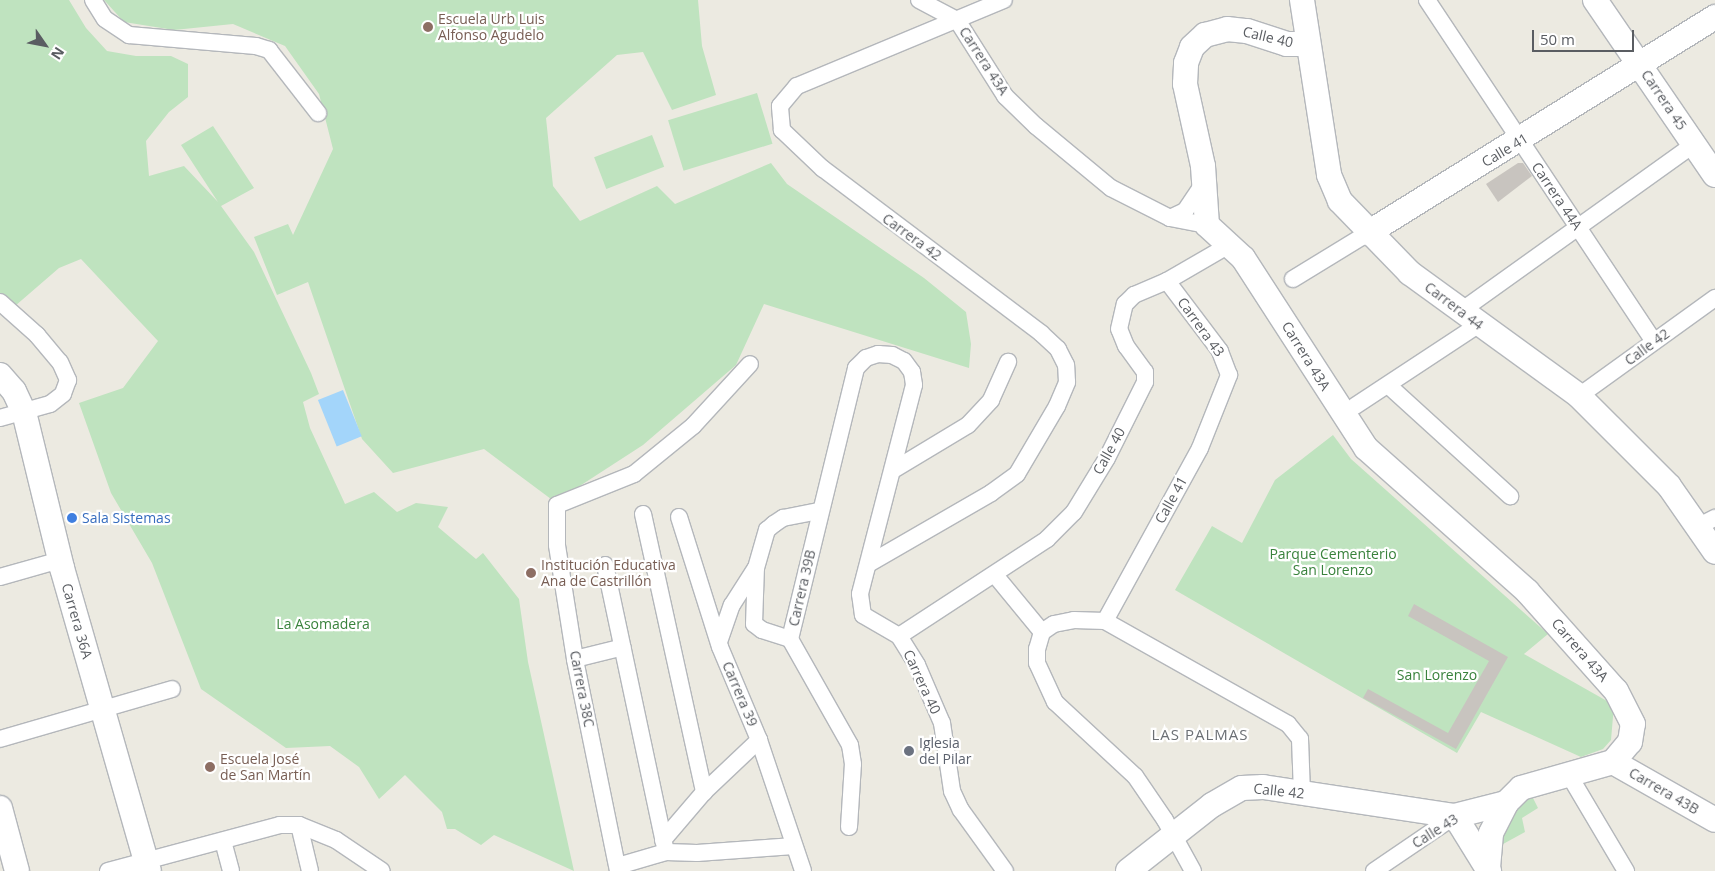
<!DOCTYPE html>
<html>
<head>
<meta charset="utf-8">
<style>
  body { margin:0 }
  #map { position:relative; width:1715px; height:871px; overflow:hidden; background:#eceae1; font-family:"Open Sans",sans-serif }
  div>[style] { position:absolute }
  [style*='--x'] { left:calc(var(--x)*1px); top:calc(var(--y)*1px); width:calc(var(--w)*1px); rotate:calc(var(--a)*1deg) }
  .green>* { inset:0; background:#bfe3bf; transform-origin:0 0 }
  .water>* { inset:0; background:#a3d5fa; transform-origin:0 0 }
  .building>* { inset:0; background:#c8c4bf }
  .roads { filter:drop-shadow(1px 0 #b4b7bb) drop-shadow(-1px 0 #b4b7bb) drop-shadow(0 1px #b4b7bb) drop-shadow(0 -1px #b4b7bb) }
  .street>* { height:16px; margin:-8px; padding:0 8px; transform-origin:8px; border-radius:8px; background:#fff }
  .secondary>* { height:24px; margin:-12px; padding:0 12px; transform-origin:12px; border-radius:12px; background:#fff }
  .dots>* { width:14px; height:14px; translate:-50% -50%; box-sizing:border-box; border:2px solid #fff; border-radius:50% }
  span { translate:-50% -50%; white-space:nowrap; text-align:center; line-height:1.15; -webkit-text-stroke:4.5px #fff; paint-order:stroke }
  .education-label { font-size:14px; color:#785e54 }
  .left { translate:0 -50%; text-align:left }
  .street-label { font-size:14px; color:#5a5d62 }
  .shop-label { font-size:14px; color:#366cbe }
  .park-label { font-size:14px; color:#39823c }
  .worship-label { font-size:14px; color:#5b616d }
  .neighbourhood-label { font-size:15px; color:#6b6f74; letter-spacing:1px }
  .north { position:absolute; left:20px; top:20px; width:50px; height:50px; -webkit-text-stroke:4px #fff; paint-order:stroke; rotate:123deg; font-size:14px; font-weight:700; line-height:20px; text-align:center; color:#5a5d62 }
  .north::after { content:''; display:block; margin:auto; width:18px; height:22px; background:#5a5d62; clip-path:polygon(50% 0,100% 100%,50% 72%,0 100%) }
  .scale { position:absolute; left:1532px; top:30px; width:102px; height:22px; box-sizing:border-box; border:2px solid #5a5d62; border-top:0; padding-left:6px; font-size:15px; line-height:18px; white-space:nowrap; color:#5a5d62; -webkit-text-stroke:4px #fff; paint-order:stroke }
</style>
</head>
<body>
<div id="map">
  <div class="green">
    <i style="clip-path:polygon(0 0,69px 0,86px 28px,107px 51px,136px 56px,171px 56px,188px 64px,188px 97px,169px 112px,146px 141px,149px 176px,184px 166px,218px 202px,181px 145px,213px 126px,254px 188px,221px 206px,254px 252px,311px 373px,319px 394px,303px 402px,310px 428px,345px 504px,374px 492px,397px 512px,416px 503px,448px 507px,438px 527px,476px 559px,483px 553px,519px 599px,528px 662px,574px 871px,494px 835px,481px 845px,455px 829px,447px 829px,442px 812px,405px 775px,379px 799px,359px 767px,330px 746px,286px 748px,201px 689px,152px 563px,111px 493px,79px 403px,123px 388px,158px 341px,81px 259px,59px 268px,15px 306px,0 294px)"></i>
    <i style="clip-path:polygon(104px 0,698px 0,702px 46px,716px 95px,672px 110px,643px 52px,617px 55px,546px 118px,553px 186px,580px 221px,657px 186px,675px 204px,771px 163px,787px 184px,924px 278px,966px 312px,971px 344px,969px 368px,764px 304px,736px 365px,643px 445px,555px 502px,484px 449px,393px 473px,362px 439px,308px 282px,277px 295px,254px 237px,288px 224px,293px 235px,333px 149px,319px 94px,285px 46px,233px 24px,174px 30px,124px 22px)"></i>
    <i style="left:757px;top:93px;width:53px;height:93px;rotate:73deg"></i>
    <i style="left:652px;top:135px;width:34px;height:62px;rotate:69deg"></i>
    <i style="clip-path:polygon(1333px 435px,1351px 459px,1548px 634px,1524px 654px,1614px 705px,1611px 740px,1603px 749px,1581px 757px,1481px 712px,1457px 753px,1175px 590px,1212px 526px,1242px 543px,1275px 480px)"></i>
    <i style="clip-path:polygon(1532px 796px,1538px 808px,1522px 818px,1525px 832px,1494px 849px,1520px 800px)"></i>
  </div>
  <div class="water">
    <i style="left:343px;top:390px;width:50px;height:27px;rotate:68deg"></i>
  </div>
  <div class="building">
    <i style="clip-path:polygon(1518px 163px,1523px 163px,1532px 176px,1498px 202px,1486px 184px)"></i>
    <i style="clip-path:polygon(1414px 604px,1508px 657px,1456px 749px,1363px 698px,1368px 689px,1448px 733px,1489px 661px,1408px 616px)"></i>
  </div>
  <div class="roads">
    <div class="street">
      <i style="--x:93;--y:0;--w:22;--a:58"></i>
      <i style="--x:105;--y:19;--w:29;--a:34"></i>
      <i style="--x:129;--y:35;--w:127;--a:5"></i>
      <i style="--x:256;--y:46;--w:14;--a:17"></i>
      <i style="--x:269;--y:50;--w:80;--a:52.1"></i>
      <i style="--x:919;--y:0;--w:43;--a:27.8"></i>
      <i style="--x:957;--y:20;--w:90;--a:57.7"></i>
      <i style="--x:1005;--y:96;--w:43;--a:44.1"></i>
      <i style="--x:1036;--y:126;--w:97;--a:39.6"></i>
      <i style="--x:1111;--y:188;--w:66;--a:27"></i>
      <i style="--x:1170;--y:218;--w:38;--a:11"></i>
      <i style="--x:1427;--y:0;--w:410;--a:56.4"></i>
      <i style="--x:1170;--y:218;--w:17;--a:-25"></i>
      <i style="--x:1185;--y:211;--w:34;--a:-56"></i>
      <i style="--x:1293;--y:279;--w:88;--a:-31.5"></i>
      <i style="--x:0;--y:302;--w:50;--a:41.7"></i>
      <i style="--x:37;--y:335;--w:35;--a:50"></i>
      <i style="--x:60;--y:362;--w:20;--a:66"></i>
      <i style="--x:68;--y:380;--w:15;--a:110"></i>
      <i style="--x:63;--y:394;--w:16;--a:142"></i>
      <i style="--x:50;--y:404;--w:52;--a:164.4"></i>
      <i style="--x:1461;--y:311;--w:287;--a:-35.6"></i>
      <i style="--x:1389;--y:386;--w:164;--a:42.3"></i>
      <i style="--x:1579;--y:396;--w:168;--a:-35.8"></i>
      <i style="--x:1355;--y:406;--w:147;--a:-33.4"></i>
      <i style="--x:895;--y:469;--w:85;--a:-31.1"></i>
      <i style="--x:968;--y:425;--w:34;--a:-47"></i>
      <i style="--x:991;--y:400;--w:42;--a:-65.9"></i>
      <i style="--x:643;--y:514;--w:285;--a:77.6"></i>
      <i style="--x:679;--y:517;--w:136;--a:72.5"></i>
      <i style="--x:720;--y:647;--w:101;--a:67.2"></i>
      <i style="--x:759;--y:740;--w:138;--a:71.4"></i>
      <i style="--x:1699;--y:526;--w:18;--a:-27"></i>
      <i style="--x:870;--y:563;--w:140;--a:-30"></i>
      <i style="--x:991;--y:493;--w:32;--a:-36"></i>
      <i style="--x:1017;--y:474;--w:79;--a:-59.5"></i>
      <i style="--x:1057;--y:406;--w:26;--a:-67"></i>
      <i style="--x:1067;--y:382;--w:17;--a:-93"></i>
      <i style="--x:1066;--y:365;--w:18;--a:-117"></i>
      <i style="--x:1058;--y:349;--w:23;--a:-137"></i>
      <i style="--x:1041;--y:333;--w:273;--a:-143"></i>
      <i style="--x:823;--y:169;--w:57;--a:-136.4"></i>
      <i style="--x:782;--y:130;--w:24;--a:-95"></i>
      <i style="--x:780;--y:106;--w:26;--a:-50"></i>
      <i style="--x:797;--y:86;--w:224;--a:-22.6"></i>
      <i style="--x:605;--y:565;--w:293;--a:78"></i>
      <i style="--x:995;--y:575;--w:74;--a:50.5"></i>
      <i style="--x:0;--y:577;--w:62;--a:-15.8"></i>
      <i style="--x:1105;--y:621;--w:197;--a:-61.2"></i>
      <i style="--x:1200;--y:448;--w:79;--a:-68.3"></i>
      <i style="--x:1229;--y:375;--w:26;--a:-111"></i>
      <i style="--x:1220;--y:351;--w:88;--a:-127.1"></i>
      <i style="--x:1042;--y:632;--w:14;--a:-34"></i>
      <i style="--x:1054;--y:624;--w:20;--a:-11"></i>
      <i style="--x:1074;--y:620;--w:31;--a:2"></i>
      <i style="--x:1105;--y:621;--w:210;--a:29.4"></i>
      <i style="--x:1288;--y:724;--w:19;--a:51"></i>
      <i style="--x:1300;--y:739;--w:55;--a:87.9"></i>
      <i style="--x:1042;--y:632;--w:18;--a:106"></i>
      <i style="--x:1037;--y:649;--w:14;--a:90"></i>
      <i style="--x:1037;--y:663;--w:43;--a:65.2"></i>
      <i style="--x:1055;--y:702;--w:109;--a:42.8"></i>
      <i style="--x:1135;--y:776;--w:53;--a:55.7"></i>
      <i style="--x:1165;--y:820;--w:58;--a:61.2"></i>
      <i style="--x:899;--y:636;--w:177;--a:-33.2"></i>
      <i style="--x:1047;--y:539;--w:38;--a:-45"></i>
      <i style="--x:1074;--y:512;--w:63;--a:-58.6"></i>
      <i style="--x:1107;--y:458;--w:85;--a:-63.4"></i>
      <i style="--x:1145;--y:382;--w:10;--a:-90"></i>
      <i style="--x:1145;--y:372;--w:32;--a:-126"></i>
      <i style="--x:1126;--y:346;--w:18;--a:-112"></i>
      <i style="--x:1119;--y:329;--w:26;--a:-77"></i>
      <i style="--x:1125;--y:304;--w:13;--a:-45"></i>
      <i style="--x:1134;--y:295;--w:36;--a:-23"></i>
      <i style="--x:1167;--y:281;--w:72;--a:-30.1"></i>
      <i style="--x:790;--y:639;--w:29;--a:-162"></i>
      <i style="--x:762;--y:630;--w:10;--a:-143"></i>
      <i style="--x:754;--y:624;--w:56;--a:-88"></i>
      <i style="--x:756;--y:568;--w:40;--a:-74"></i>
      <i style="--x:767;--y:530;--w:9;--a:-41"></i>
      <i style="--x:774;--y:524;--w:11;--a:-34"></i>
      <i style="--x:783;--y:518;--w:37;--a:-11"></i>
      <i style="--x:719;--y:642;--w:39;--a:-71"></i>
      <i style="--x:732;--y:605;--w:43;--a:-57.4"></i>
      <i style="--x:575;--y:659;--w:49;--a:-14"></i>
      <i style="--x:0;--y:739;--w:179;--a:-16.2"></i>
      <i style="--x:1569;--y:775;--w:112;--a:59.3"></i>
      <i style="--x:299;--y:825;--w:47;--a:76.6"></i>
      <i style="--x:849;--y:827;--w:63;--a:-86.4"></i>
      <i style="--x:853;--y:764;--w:19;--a:-99"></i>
      <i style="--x:850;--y:745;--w:122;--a:-119.5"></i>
      <i style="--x:790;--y:639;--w:279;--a:-76.3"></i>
      <i style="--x:856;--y:368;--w:14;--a:-45"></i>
      <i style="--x:866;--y:358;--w:13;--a:-18"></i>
      <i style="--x:878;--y:354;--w:14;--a:4"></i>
      <i style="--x:892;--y:355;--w:13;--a:27"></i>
      <i style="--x:904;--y:361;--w:14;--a:54"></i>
      <i style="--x:912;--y:372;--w:13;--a:81"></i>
      <i style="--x:914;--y:385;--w:216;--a:104.5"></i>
      <i style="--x:860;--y:594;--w:21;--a:82"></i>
      <i style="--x:863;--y:615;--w:42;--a:30.3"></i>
      <i style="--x:899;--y:636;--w:34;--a:58"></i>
      <i style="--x:917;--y:665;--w:63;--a:66.7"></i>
      <i style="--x:942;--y:723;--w:69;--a:81.6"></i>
      <i style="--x:952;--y:791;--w:21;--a:65"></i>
      <i style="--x:961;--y:810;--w:75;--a:54.2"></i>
      <i style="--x:663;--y:840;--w:63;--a:-49.5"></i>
      <i style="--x:704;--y:792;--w:76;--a:-43.4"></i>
      <i style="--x:223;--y:841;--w:31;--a:75"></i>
      <i style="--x:618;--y:866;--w:50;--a:-16.3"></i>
      <i style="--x:666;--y:852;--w:31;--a:2"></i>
      <i style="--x:697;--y:853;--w:97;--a:-4.1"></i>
      <i style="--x:108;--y:871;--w:178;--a:-15"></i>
      <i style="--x:280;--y:825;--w:19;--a:0"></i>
      <i style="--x:299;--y:825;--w:40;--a:22"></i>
      <i style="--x:336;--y:840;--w:55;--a:34"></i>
      <i style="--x:618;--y:871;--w:216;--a:-101.5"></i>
      <i style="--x:575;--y:659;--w:115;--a:-99"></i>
      <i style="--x:557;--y:545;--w:40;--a:-90"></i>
      <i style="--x:557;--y:505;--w:83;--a:-21.9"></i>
      <i style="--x:634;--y:474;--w:76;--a:-39.1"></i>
      <i style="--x:693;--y:426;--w:84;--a:-47.4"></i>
      <i style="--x:1374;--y:871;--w:98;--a:-34.2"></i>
    </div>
    <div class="secondary">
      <i style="--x:1302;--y:0;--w:177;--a:81.2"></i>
      <i style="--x:1329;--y:175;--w:28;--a:67"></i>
      <i style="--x:1340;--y:201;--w:100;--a:45.8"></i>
      <i style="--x:1410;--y:273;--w:209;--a:36"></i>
      <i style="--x:1579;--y:396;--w:127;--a:45"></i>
      <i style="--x:1669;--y:486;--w:80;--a:55.1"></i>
      <i style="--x:1595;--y:0;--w:212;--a:55.6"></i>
      <i style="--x:1368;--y:233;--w:409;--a:-31.9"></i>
      <i style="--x:0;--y:375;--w:21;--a:49"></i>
      <i style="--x:14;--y:391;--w:23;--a:65"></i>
      <i style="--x:24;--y:412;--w:161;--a:76.3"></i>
      <i style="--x:62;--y:568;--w:315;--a:74"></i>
      <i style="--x:1613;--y:762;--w:117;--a:29.6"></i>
      <i style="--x:0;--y:808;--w:65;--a:74.9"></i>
      <i style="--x:1455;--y:816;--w:65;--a:58.3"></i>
      <i style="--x:1488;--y:868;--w:35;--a:-85"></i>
      <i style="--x:1491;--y:833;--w:34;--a:-63"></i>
      <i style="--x:1128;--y:871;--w:107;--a:-38.2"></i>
      <i style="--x:1212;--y:805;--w:34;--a:-30"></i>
      <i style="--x:1242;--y:788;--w:21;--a:-3"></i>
      <i style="--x:1263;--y:787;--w:194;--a:8.6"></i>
      <i style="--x:1455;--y:816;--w:53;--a:-14.3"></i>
      <i style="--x:1506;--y:803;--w:21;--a:-45"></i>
      <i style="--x:1521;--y:788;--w:96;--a:-15.8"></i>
      <i style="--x:1613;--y:762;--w:26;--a:-50"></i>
      <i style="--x:1630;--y:742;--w:18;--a:-81"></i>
      <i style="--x:1633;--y:724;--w:37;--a:-117"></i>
      <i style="--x:1616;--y:691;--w:134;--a:-131.7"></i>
      <i style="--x:1527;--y:591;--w:215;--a:-138.4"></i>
      <i style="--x:1366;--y:448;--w:226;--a:-122.9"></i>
      <i style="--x:1243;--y:258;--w:49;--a:-137.5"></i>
      <i style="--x:1207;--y:225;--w:59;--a:-93.9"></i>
      <i style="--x:1203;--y:166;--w:84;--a:-102.4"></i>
      <i style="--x:1185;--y:84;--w:21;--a:-87"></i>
      <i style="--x:1186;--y:63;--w:17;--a:-69"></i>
      <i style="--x:1192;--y:47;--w:18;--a:-43"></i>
      <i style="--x:1205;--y:35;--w:23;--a:-15"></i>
      <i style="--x:1227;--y:29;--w:20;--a:6"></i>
      <i style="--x:1247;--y:31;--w:42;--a:18"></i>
      <i style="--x:1287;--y:44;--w:21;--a:0"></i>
    </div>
  </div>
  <div class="dots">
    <i style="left:428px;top:27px;background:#8d6e63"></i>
    <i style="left:72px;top:518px;background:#3f7fe0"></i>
    <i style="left:531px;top:573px;background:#8d6e63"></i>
    <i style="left:909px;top:751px;background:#6b7280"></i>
    <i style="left:210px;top:767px;background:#8d6e63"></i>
  </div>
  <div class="education-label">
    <span class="left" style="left:438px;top:27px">Escuela Urb Luis<br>Alfonso Agudelo</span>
    <span class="left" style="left:541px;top:573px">Institución Educativa<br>Ana de Castrillón</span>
    <span class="left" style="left:220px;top:767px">Escuela José<br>de San Martín</span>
  </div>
  <div class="street-label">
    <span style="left:1268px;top:37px;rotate:13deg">Calle 40</span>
    <span style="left:984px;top:61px;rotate:57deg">Carrera 43A</span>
    <span style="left:1664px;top:100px;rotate:56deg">Carrera 45</span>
    <span style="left:1505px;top:150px;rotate:-31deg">Calle 41</span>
    <span style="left:1557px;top:196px;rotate:56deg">Carrera 44A</span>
    <span style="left:912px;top:237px;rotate:36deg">Carrera 42</span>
    <span style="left:1454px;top:306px;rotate:37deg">Carrera 44</span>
    <span style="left:1201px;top:327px;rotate:54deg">Carrera 43</span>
    <span style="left:1647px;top:347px;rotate:-36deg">Calle 42</span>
    <span style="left:1306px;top:356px;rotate:58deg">Carrera 43A</span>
    <span style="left:1109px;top:451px;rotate:-61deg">Calle 40</span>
    <span style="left:1171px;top:500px;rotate:-61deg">Calle 41</span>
    <span style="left:802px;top:588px;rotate:-77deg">Carrera 39B</span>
    <span style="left:77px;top:621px;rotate:74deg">Carrera 36A</span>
    <span style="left:1580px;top:650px;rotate:49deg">Carrera 43A</span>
    <span style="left:922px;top:682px;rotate:65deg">Carrera 40</span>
    <span style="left:582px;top:689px;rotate:79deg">Carrera 38C</span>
    <span style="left:740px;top:694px;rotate:67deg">Carrera 39</span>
    <span style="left:1279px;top:791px;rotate:6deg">Calle 42</span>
    <span style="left:1664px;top:791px;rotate:30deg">Carrera 43B</span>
    <span style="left:1435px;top:831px;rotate:-32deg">Calle 43</span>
  </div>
  <div class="shop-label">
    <span class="left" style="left:82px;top:518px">Sala Sistemas</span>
  </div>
  <div class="park-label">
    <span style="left:1333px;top:562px">Parque Cementerio<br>San Lorenzo</span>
    <span style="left:323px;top:624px">La Asomadera</span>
    <span style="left:1437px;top:675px">San Lorenzo</span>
  </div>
  <div class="worship-label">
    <span class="left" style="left:919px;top:751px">Iglesia<br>del Pilar</span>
  </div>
  <div class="neighbourhood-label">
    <span style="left:1200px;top:735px">LAS PALMAS</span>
  </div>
  <div class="north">N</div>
  <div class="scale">50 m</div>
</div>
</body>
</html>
